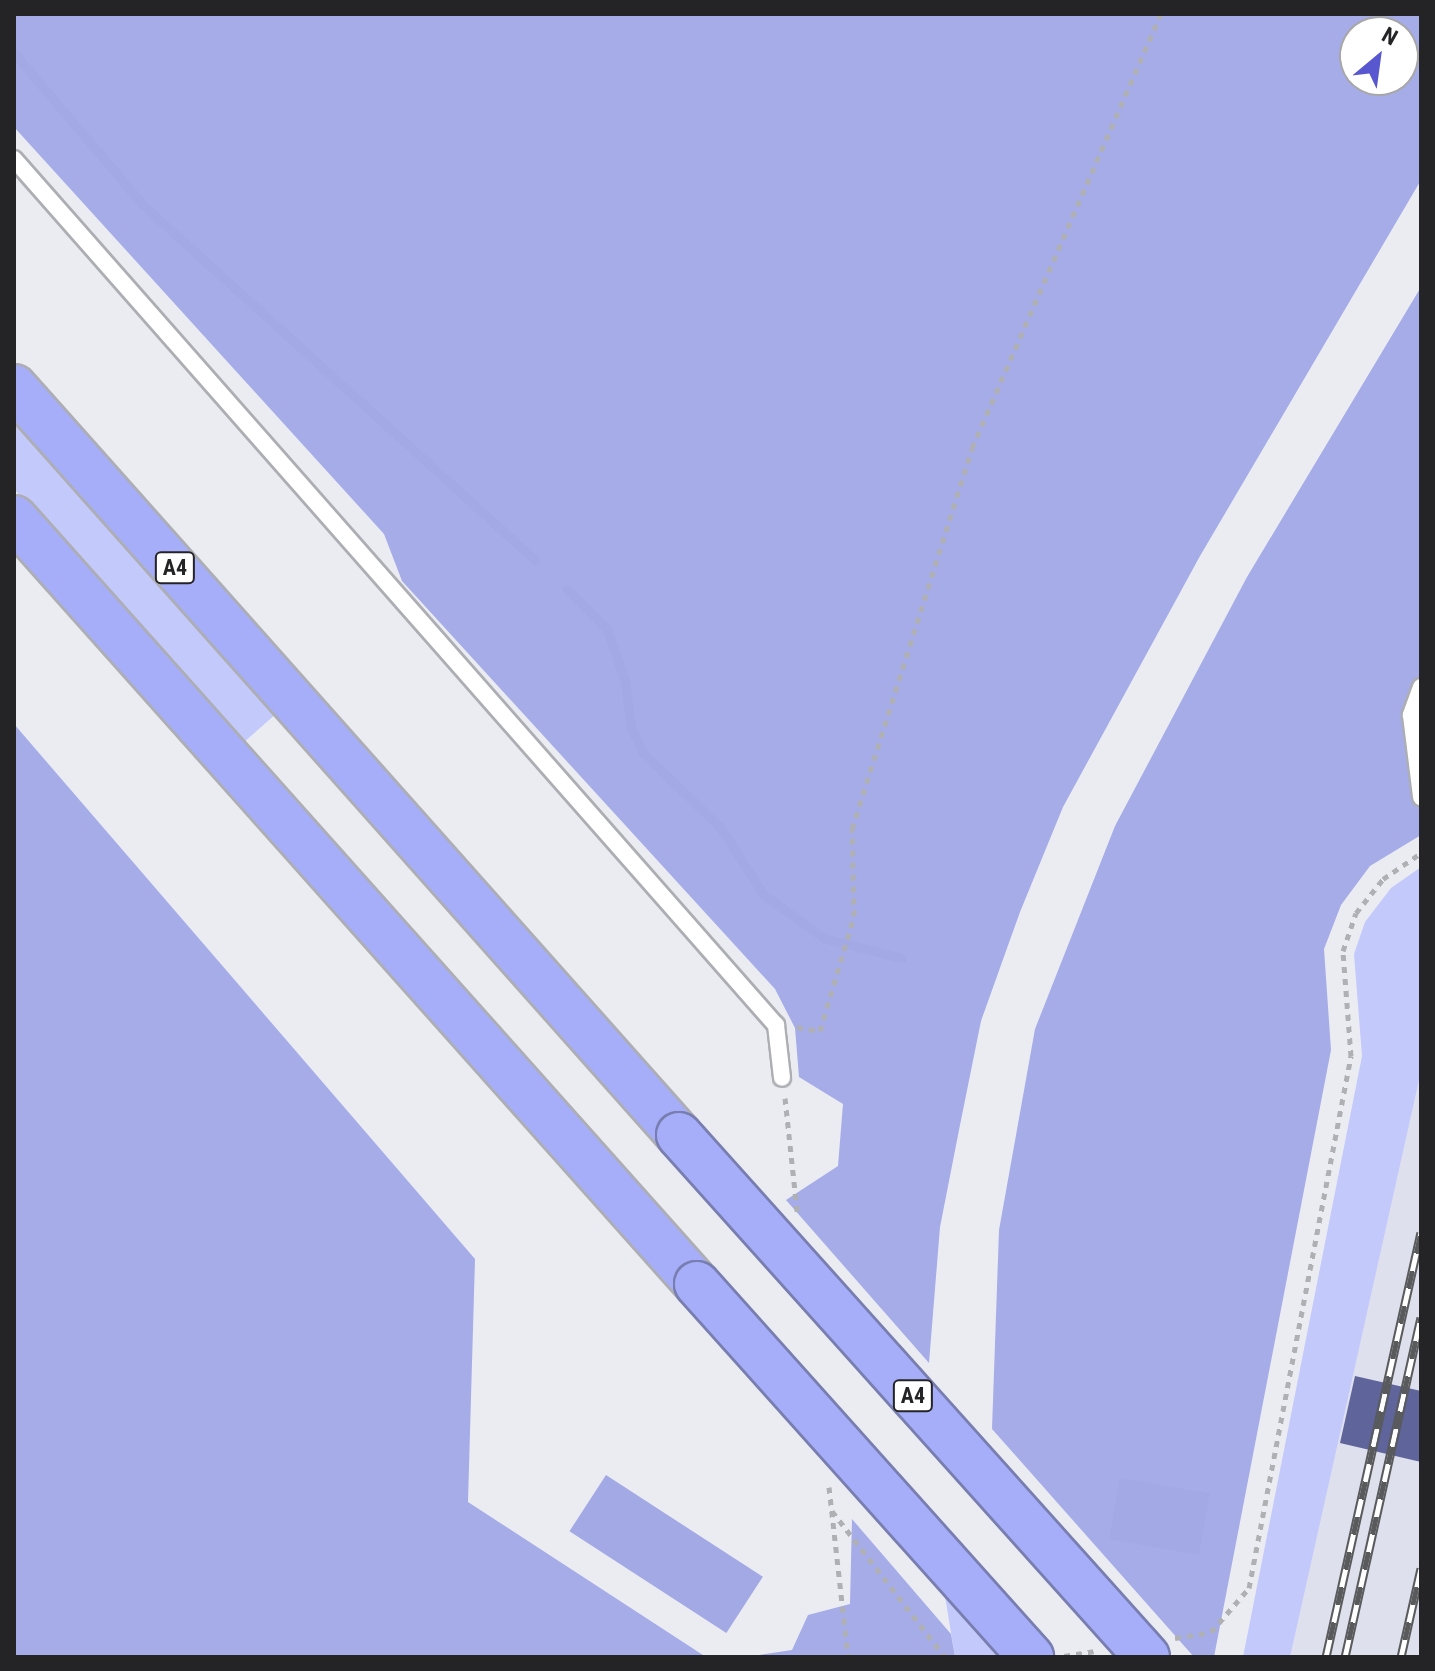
<!DOCTYPE html>
<html>
<head>
<meta charset="utf-8">
<style>
  body { margin:0 }
  #map { position:relative; width:1435px; height:1671px; overflow:hidden; background:#ebecf1; font-family:"Roboto Condensed",sans-serif }
  div>[style] { position:absolute }
  [style*='--x'] { left:calc(var(--x)*1px); top:calc(var(--y)*1px); width:calc(var(--w)*1px); rotate:calc(var(--a)*1deg) }
  .built>* { inset:0; background:#dee0ed }
  .green>* { inset:0; background:#c3c9fb }
  .forest>* { inset:0; background:#a5ace7 }
  .water>* { inset:0; background:#a2a9e4; transform-origin:0 0 }
  .stream>* { height:9px; margin:-4.5px; padding:0 4.5px; transform-origin:4.5px; border-radius:4.5px; background:#a2a9e4 }
  .building>* { inset:0; background:#5f649a }
  .path>* { height:5px; margin-top:-2.5px; transform-origin:0; background:repeating-linear-gradient(90deg,#afb0b4 0 6px,transparent 0 12px) }
  .roads { filter:drop-shadow(2px 0 #adaeb3) drop-shadow(-2px 0 #adaeb3) drop-shadow(0 2px #adaeb3) drop-shadow(0 -2px #adaeb3) }
  .lane>* { height:16px; margin:-8px; padding:0 8px; transform-origin:8px; border-radius:8px; background:#fff }
  .highway>* { height:44px; margin:-22px; padding:0 22px; transform-origin:22px; border-radius:22px; background:#a6aef9 }
  .rail>* { height:9px; margin-top:-4.5px; transform-origin:0; background:repeating-linear-gradient(90deg,#fff 0 18px,#595a5c 0 36px); box-sizing:border-box; border-block:2px solid #595a5c }
  .bridges { filter:drop-shadow(2px 0 #787eaf) drop-shadow(-2px 0 #787eaf) drop-shadow(0 2px #787eaf) drop-shadow(0 -2px #787eaf) }
  .highway-bridge>* { height:44px; margin:-22px; padding:0 22px; transform-origin:22px; border-radius:22px; background:#a6aef9 }
  span { translate:-50% -50%; white-space:nowrap; text-align:center; line-height:1.15; -webkit-text-stroke:8px #fff; paint-order:stroke }
  .shield-label span { padding:2px 6px; background:#fff; border:2px solid; border-radius:6px; -webkit-text-stroke-width:0 }
  .shield-label { font-size:22px; color:#242426; font-weight:700 }
  .frame { position:absolute; inset:0; border:16px solid #242426; pointer-events:none }
  .north { position:absolute; left:1339px; top:16px; width:80px; height:80px; box-sizing:border-box; background:#fff; border:2px solid #a7a7a8; border-radius:50%; rotate:29deg; font-size:22px; font-weight:700; line-height:32px; text-align:center; color:#242426 }
  .north::after { content:''; display:block; margin:auto; width:28px; height:36px; background:#5957cf; clip-path:polygon(50% 0,100% 100%,50% 72%,0 100%) }
</style>
</head>
<body>
<div id="map">
  <div class="built">
    <i style="clip-path:polygon(1421px 1057px,1421px 1657px,1275px 1657px)"></i>
  </div>
  <div class="green">
    <i style="clip-path:polygon(14px 417px,277px 713px,242px 744px,14px 489px)"></i>
    <i style="clip-path:polygon(1421px 867px,1421px 1071px,1290px 1657px,1243px 1657px,1362px 1056px,1354px 954px,1365px 922px,1391px 888px)"></i>
    <i style="clip-path:polygon(943px 1584px,1009px 1657px,955px 1657px)"></i>
  </div>
  <div class="forest">
    <i style="clip-path:polygon(evenodd,14px 14px,1421px 14px,1421px 180px,1200px 556px,1063px 807px,1020px 912px,981px 1021px,960px 1125px,940px 1227px,929px 1363px,786px 1200px,838px 1166px,843px 1104px,799px 1077px,795px 1028px,775px 989px,402px 581px,384px 534px,14px 127px,14px 14px,1355px 32px,1403px 32px,1403px 80px,1355px 80px,1355px 32px)"></i>
    <i style="clip-path:polygon(1421px 287px,1421px 835px,1370px 866px,1341px 905px,1324px 949px,1331px 1050px,1214px 1657px,1194px 1657px,992px 1429px,999px 1230px,1035px 1029px,1115px 826px,1247px 577px)"></i>
    <i style="clip-path:polygon(14px 724px,475px 1259px,468px 1502px,706px 1657px,14px 1657px)"></i>
    <i style="clip-path:polygon(852px 1519px,951px 1634px,955px 1657px,746px 1657px,792px 1650px,808px 1615px,850px 1604px)"></i>
  </div>
  <div class="water">
    <i style="left:606px;top:1475px;width:187px;height:67px;rotate:33deg"></i>
    <i style="left:1120px;top:1478px;width:91px;height:62px;rotate:10deg"></i>
  </div>
  <div class="stream">
    <i style="--x:14;--y:53;--w:199;--a:49.7"></i>
    <i style="--x:143;--y:205;--w:529;--a:42.16"></i>
    <i style="--x:567;--y:589;--w:57;--a:45"></i>
    <i style="--x:607;--y:629;--w:55;--a:70.9"></i>
    <i style="--x:625;--y:681;--w:46;--a:82.6"></i>
    <i style="--x:631;--y:727;--w:29;--a:65"></i>
    <i style="--x:643;--y:753;--w:107;--a:43.9"></i>
    <i style="--x:720;--y:827;--w:81;--a:57.1"></i>
    <i style="--x:764;--y:895;--w:74;--a:35.6"></i>
    <i style="--x:824;--y:938;--w:80;--a:14.6"></i>
  </div>
  <div class="building">
    <i style="clip-path:polygon(1355px 1376px,1421px 1391px,1421px 1462px,1340px 1443px)"></i>
  </div>
  <div class="path">
    <i style="--x:797;--y:1027;--w:23;--a:10"></i>
    <i style="--x:820;--y:1031;--w:120;--a:-73.5"></i>
    <i style="--x:854;--y:916;--w:87;--a:-91.3"></i>
    <i style="--x:852;--y:829;--w:399;--a:-72.5"></i>
    <i style="--x:972;--y:448;--w:473;--a:-66.5"></i>
    <i style="--x:785;--y:1098;--w:114;--a:83.9"></i>
    <i style="--x:829;--y:1487;--w:171;--a:83.6"></i>
    <i style="--x:832;--y:1511;--w:185;--a:52.3"></i>
    <i style="--x:1175;--y:1638;--w:36;--a:-9"></i>
    <i style="--x:1211;--y:1632;--w:58;--a:-49.2"></i>
    <i style="--x:1249;--y:1588;--w:542;--a:-79.15"></i>
    <i style="--x:1351;--y:1056;--w:105;--a:-94.4"></i>
    <i style="--x:1343;--y:951;--w:40;--a:-71.1"></i>
    <i style="--x:1356;--y:913;--w:43;--a:-51.5"></i>
    <i style="--x:1383;--y:879;--w:46;--a:-34.4"></i>
    <i style="--x:1064;--y:1656;--w:30;--a:-9"></i>
  </div>
  <div class="roads">
    <div class="lane">
      <i style="--x:14;--y:159;--w:1154;--a:48.66"></i>
      <i style="--x:776;--y:1025;--w:53;--a:83.5"></i>
      <i style="--x:1421;--y:687;--w:30;--a:110"></i>
      <i style="--x:1411;--y:715;--w:83;--a:83"></i>
    </div>
    <div class="highway">
      <i style="--x:14;--y:387;--w:1001;--a:48.36"></i>
      <i style="--x:14;--y:518;--w:1026;--a:48.28"></i>
    </div>
  </div>
  <div class="rail">
    <i style="--x:1326;--y:1657;--w:435;--a:-77.4"></i>
    <i style="--x:1345;--y:1657;--w:348;--a:-77.4"></i>
    <i style="--x:1401;--y:1657;--w:91;--a:-77.3"></i>
  </div>
  <div class="bridges">
    <div class="highway-bridge">
      <i style="--x:679;--y:1135;--w:701;--a:48.12"></i>
      <i style="--x:697;--y:1284;--w:501;--a:48.16"></i>
    </div>
  </div>
  <div class="shield-label">
    <span style="left:175px;top:568px">A4</span>
    <span style="left:913px;top:1396px">A4</span>
  </div>
  <div class="frame"></div>
  <div class="north">N</div>
</div>
</body>
</html>
